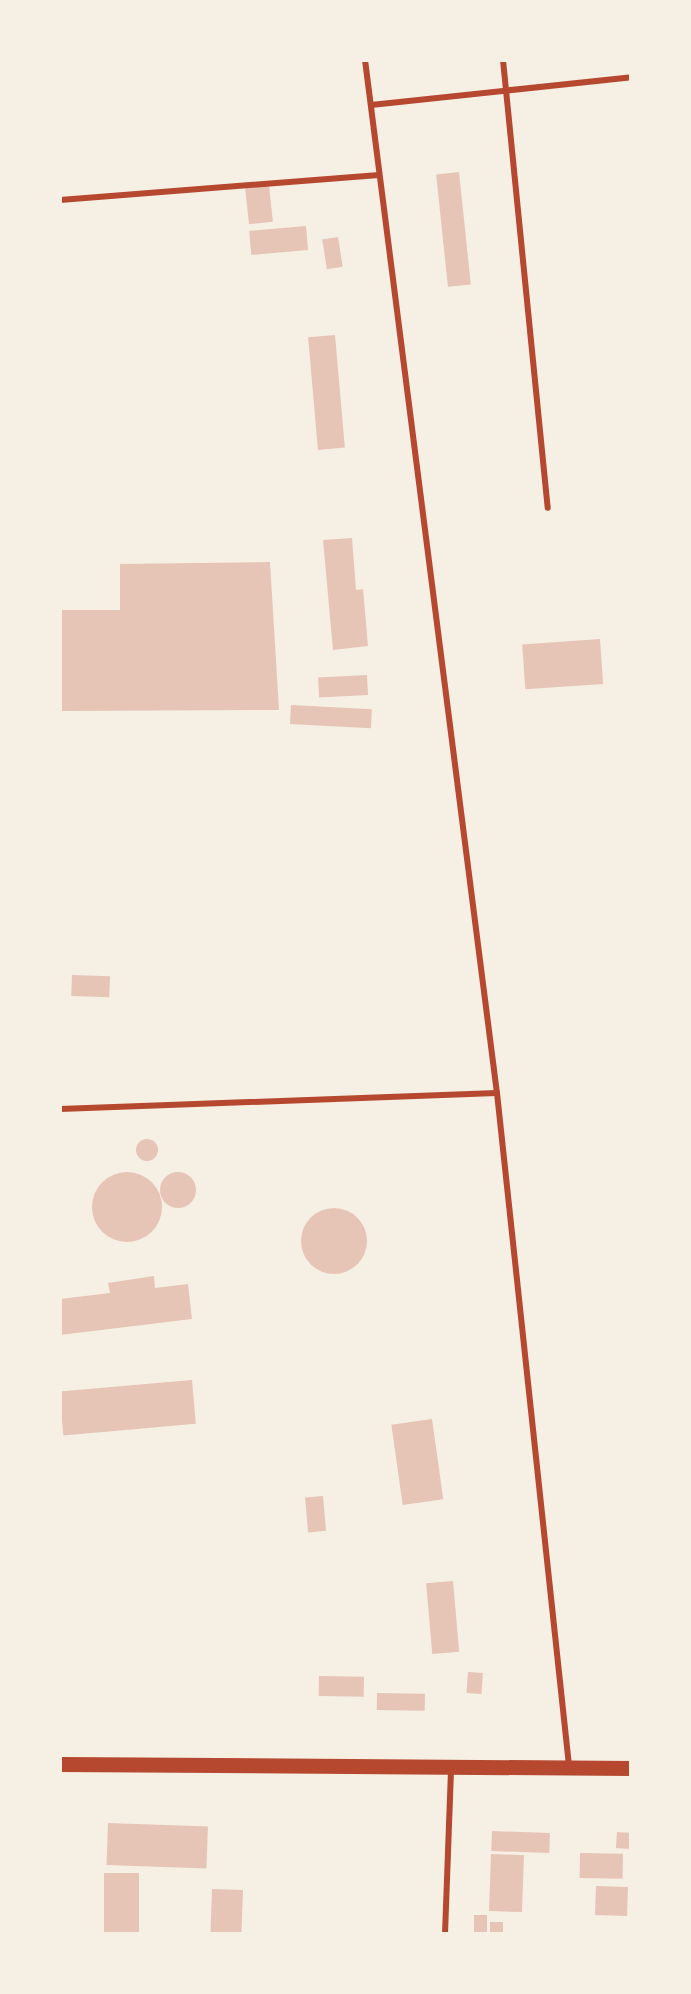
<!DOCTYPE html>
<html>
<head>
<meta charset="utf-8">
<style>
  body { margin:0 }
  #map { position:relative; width:691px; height:1994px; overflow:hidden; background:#f6efe4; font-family:Ubuntu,sans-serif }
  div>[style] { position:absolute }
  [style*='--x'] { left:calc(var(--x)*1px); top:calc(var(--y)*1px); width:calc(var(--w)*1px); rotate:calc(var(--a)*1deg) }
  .building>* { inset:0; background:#e6c5b7; transform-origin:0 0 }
  .round { border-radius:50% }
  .minor>* { height:6px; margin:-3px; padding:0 3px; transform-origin:3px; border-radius:3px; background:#b5482f }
  .primary>* { height:15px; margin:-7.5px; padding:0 7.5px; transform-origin:7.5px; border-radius:7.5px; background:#b5482f }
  span { translate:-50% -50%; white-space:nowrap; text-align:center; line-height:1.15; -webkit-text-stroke:6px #f6efe4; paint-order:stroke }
  .frame { position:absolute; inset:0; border:62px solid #f6efe4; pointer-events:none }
</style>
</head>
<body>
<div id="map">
  <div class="building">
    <i style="left:459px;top:172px;width:113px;height:23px;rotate:84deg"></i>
    <i style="left:269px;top:185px;width:37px;height:24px;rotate:84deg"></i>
    <i style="left:306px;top:226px;width:24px;height:57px;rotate:85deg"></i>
    <i style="left:338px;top:237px;width:30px;height:16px;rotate:81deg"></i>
    <i style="left:335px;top:335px;width:113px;height:27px;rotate:85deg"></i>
    <i style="clip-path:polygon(352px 538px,356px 590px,363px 589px,368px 646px,333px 650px,323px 540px)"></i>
    <i style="clip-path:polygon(270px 562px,279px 710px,60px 711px,60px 610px,120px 610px,120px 564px)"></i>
    <i style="left:600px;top:639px;width:45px;height:78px;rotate:86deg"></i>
    <i style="left:367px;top:675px;width:20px;height:49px;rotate:87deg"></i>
    <i style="left:291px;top:705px;width:81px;height:19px;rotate:3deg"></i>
    <i style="left:72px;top:975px;width:38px;height:21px;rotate:2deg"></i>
    <i class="round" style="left:136px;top:1139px;width:22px;height:22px"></i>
    <i class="round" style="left:92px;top:1172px;width:70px;height:70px"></i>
    <i class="round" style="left:160px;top:1172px;width:36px;height:36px"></i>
    <i class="round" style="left:301px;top:1208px;width:66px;height:66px"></i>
    <i style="clip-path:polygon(154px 1276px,155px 1288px,188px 1284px,192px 1319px,60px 1335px,60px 1299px,110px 1293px,108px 1283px)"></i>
    <i style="left:192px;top:1380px;width:44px;height:133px;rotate:85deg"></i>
    <i style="left:432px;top:1419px;width:81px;height:41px;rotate:82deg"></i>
    <i style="left:323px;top:1496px;width:35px;height:18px;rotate:85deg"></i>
    <i style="left:453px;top:1581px;width:71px;height:27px;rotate:85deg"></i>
    <i style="left:468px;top:1672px;width:15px;height:21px;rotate:4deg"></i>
    <i style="left:319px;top:1676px;width:45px;height:20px;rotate:1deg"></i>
    <i style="left:377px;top:1693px;width:48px;height:17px;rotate:1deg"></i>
    <i style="left:108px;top:1823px;width:100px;height:42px;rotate:2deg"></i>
    <i style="left:492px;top:1831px;width:58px;height:20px;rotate:2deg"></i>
    <i style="left:617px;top:1832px;width:14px;height:16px;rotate:4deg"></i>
    <i style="left:580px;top:1853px;width:43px;height:25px;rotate:1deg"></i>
    <i style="left:491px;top:1854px;width:33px;height:57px;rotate:2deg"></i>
    <i style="left:104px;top:1873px;width:35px;height:61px"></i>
    <i style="left:596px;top:1886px;width:32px;height:29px;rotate:2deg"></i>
    <i style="left:212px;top:1889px;width:31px;height:45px;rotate:2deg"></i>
    <i style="left:474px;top:1915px;width:13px;height:19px"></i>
    <i style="left:490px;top:1922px;width:13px;height:12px"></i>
  </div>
  <div class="minor">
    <i style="--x:365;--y:60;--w:1041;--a:82.72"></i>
    <i style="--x:497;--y:1093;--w:677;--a:83.89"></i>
    <i style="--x:503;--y:60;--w:450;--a:84.3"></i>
    <i style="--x:371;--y:105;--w:262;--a:-6.1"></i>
    <i style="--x:60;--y:200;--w:320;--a:-4.5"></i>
    <i style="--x:60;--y:1109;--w:437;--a:-2.1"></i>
    <i style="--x:445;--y:1934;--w:166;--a:-87.9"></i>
  </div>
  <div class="primary">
    <i style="--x:60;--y:1764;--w:571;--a:0.4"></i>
  </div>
  <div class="frame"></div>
</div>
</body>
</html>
